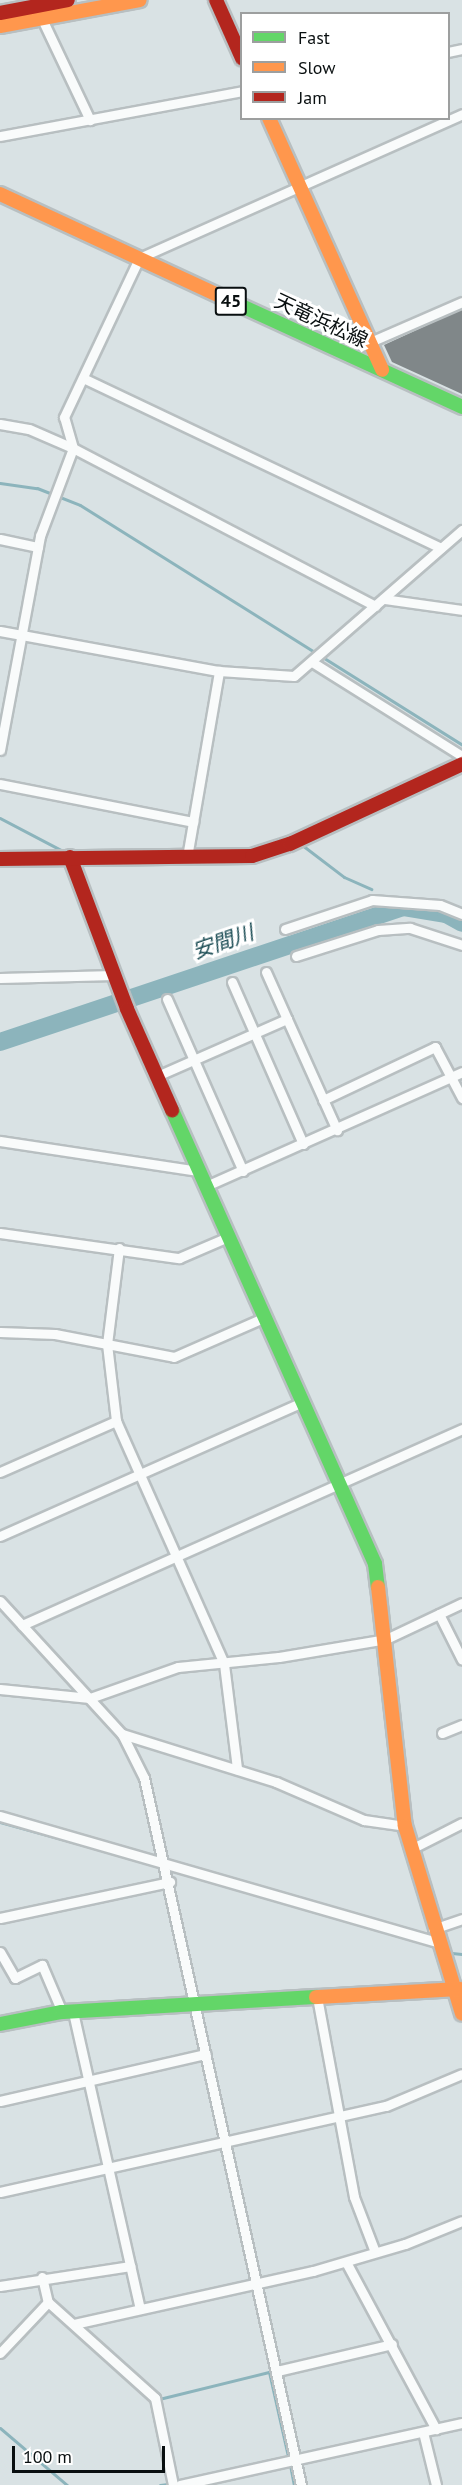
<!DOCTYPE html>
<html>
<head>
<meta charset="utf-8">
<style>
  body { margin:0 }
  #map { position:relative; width:462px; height:2485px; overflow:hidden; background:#d9e2e4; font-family:"PT Sans","Noto Sans JP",sans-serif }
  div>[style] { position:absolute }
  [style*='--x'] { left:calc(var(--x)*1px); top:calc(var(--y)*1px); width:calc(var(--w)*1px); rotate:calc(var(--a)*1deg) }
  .stream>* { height:3px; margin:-1.5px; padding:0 1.5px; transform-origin:1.5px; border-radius:1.5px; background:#8cb4bc }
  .river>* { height:18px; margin:-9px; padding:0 9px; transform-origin:9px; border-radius:9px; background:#8cb4bc }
  .building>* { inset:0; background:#808789 }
  .roads { filter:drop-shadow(2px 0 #b8bfc1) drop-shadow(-2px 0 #b8bfc1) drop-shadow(0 2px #b8bfc1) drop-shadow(0 -2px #b8bfc1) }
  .street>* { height:9px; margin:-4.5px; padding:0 4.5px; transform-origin:4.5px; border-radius:4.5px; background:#f9fbfb }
  .fast>* { height:14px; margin:-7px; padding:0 7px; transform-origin:7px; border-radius:7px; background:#63d668 }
  .slow>* { height:14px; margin:-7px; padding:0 7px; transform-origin:7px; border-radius:7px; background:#ff974d }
  .jam>* { height:14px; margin:-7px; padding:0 7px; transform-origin:7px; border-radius:7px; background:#b3261e }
  span { translate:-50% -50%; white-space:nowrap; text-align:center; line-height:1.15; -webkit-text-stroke:6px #fff; paint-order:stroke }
  .shield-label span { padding:2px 4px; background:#fff; border:2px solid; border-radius:4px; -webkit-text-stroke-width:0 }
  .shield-label { font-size:18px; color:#090f10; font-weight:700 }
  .street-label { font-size:20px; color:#090f10 }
  .water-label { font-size:21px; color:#1b4c54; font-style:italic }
  .legend { position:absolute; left:240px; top:12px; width:210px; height:108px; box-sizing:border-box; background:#fff; border:2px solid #9d9f9f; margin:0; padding:8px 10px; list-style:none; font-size:18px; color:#090f10 }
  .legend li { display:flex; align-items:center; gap:12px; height:30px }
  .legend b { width:30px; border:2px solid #9d9f9f }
  .scale { position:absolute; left:12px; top:2446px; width:153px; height:27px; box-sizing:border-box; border:3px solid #090f10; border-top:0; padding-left:8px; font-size:18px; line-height:21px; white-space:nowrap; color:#090f10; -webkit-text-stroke:4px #fff; paint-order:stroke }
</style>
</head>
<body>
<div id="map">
  <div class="stream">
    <i style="--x:0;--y:483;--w:37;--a:8"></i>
    <i style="--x:37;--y:488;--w:46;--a:21.6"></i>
    <i style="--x:80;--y:505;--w:451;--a:32.1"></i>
    <i style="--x:0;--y:818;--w:69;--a:27.7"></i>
    <i style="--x:61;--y:850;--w:49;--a:1.2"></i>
    <i style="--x:276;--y:842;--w:16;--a:-27"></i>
    <i style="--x:290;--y:835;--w:6;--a:45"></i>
    <i style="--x:302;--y:845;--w:53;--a:37.3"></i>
    <i style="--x:344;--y:877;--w:30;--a:24"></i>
    <i style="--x:0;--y:1822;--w:109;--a:15.4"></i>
    <i style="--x:235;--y:1888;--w:32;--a:16"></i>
    <i style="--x:452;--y:1953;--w:10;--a:6"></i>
    <i style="--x:159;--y:2399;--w:113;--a:-13.8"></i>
    <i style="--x:269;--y:2372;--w:86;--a:77.3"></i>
    <i style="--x:0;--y:2428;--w:88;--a:40.4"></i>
    <i style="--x:290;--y:2465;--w:20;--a:79"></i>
    <i style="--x:160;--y:2485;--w:8;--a:-7"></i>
    <i style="--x:168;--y:2484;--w:36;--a:-101"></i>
  </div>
  <div class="river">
    <i style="--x:0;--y:1042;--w:426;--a:-18.5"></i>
    <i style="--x:404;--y:907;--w:43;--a:9.5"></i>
    <i style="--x:446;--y:914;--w:18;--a:29"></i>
  </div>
  <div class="building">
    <i style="clip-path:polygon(462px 309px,462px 394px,392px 362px,384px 345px)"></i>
  </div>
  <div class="roads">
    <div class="street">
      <i style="--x:42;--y:19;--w:112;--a:64.6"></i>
      <i style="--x:448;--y:52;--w:14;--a:-12"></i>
      <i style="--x:0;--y:136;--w:246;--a:-10.5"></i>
      <i style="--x:370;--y:342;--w:100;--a:-23.5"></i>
      <i style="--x:83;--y:378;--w:396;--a:25.4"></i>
      <i style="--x:0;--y:424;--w:29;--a:10"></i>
      <i style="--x:29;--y:429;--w:48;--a:23.4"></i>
      <i style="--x:73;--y:448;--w:341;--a:27.6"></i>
      <i style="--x:0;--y:539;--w:39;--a:12"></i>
      <i style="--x:384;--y:599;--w:79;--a:8"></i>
      <i style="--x:0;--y:631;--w:223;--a:10.4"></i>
      <i style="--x:219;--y:671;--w:75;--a:3.8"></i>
      <i style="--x:294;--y:676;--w:223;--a:-41"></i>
      <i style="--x:312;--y:662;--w:177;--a:32.1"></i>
      <i style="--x:0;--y:750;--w:218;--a:-79.4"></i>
      <i style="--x:40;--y:536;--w:94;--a:-69.4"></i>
      <i style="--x:73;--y:448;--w:32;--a:-106"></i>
      <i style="--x:64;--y:417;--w:176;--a:-64.7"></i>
      <i style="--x:139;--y:258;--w:354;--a:-24"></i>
      <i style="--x:0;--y:784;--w:197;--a:11.1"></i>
      <i style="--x:187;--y:857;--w:189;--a:-80.2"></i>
      <i style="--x:285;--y:929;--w:92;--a:-18.4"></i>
      <i style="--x:372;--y:900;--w:68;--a:4.2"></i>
      <i style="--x:440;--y:905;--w:24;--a:22"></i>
      <i style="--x:296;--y:956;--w:86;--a:-17.6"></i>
      <i style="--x:378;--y:930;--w:32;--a:-4"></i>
      <i style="--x:410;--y:928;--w:55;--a:18.1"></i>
      <i style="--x:266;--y:972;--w:51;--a:65.9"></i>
      <i style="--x:0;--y:978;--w:114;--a:-1.5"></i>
      <i style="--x:232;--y:982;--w:177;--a:66.3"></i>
      <i style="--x:167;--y:999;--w:188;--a:66.2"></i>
      <i style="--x:157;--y:1076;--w:142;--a:-23.7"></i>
      <i style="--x:287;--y:1019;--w:122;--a:65.8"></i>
      <i style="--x:323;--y:1100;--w:124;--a:-25.3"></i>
      <i style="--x:435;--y:1047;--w:58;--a:62.1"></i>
      <i style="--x:0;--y:1141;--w:201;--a:8.6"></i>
      <i style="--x:206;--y:1186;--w:280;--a:-24"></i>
      <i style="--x:0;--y:1233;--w:181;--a:8"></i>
      <i style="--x:179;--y:1258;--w:53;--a:-23.2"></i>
      <i style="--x:119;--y:1248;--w:97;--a:97.1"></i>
      <i style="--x:107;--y:1344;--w:78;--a:83.3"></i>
      <i style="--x:116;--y:1421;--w:266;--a:66"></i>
      <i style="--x:224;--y:1664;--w:106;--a:82.9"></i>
      <i style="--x:0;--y:1332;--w:55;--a:2.1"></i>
      <i style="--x:55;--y:1334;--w:121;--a:10.9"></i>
      <i style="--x:174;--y:1357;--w:97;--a:-23.7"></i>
      <i style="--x:0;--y:1472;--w:127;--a:-23.7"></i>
      <i style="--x:0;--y:1536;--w:330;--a:-23.9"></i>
      <i style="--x:0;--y:1601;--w:180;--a:47.5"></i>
      <i style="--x:122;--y:1734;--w:49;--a:63.4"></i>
      <i style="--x:144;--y:1778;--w:724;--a:77.48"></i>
      <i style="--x:439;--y:1614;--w:51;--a:63.4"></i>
      <i style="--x:22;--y:1625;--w:482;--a:-24"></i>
      <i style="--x:0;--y:1689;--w:90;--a:5.7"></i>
      <i style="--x:90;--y:1698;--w:93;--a:-19.4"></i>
      <i style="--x:178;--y:1667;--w:101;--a:-5.7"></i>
      <i style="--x:279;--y:1657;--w:109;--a:-9.5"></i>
      <i style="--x:386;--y:1639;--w:84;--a:-25.3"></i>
      <i style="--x:442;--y:1733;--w:22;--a:-22"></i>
      <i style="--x:122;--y:1734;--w:161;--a:17.3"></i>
      <i style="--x:276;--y:1782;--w:96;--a:23.4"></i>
      <i style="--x:364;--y:1820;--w:41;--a:8.3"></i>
      <i style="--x:0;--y:1816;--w:455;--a:16.1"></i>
      <i style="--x:411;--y:1849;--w:57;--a:-27"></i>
      <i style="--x:0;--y:1918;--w:174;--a:-12"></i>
      <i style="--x:433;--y:1929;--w:31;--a:-19"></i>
      <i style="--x:0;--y:1952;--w:30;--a:60"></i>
      <i style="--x:15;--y:1978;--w:30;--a:-26"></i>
      <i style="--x:42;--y:1965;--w:51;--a:66.9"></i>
      <i style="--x:317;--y:1997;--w:203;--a:79.5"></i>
      <i style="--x:354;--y:2197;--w:59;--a:69.1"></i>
      <i style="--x:73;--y:2012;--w:304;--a:77.3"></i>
      <i style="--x:0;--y:2101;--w:211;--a:-12.9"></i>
      <i style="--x:0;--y:2192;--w:395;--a:-12.6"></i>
      <i style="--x:386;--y:2106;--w:82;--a:-22.8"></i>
      <i style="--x:346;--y:2262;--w:190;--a:61.7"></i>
      <i style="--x:42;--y:2277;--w:26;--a:77"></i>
      <i style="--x:0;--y:2286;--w:132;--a:-8.7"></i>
      <i style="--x:74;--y:2324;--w:245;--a:-12.5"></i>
      <i style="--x:313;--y:2271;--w:96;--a:-16.4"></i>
      <i style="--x:405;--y:2244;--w:61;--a:-22"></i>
      <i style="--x:0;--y:2353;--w:70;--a:-46.7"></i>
      <i style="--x:48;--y:2302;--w:144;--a:41.9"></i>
      <i style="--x:155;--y:2398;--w:89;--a:78.3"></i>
      <i style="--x:277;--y:2371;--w:118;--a:-13.2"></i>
      <i style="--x:423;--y:2432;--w:55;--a:76.2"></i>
      <i style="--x:180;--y:2485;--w:289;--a:-12.4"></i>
    </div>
    <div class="fast">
      <i style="--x:233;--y:302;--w:252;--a:24.6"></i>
      <i style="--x:172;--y:1110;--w:497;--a:65.9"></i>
      <i style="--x:375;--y:1564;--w:23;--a:83"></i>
      <i style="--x:0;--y:2024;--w:63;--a:-11"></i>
      <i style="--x:62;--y:2012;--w:254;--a:-3.4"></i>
    </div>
    <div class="slow">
      <i style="--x:0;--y:26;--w:142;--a:-10.5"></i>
      <i style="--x:269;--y:118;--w:276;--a:65.8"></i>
      <i style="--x:0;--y:194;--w:257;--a:24.9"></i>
      <i style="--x:378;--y:1587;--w:241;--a:83.6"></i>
      <i style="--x:405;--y:1826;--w:196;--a:73.1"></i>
      <i style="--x:316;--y:1997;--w:145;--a:-3.2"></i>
    </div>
    <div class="jam">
      <i style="--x:216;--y:0;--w:64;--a:65.9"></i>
      <i style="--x:0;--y:13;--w:69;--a:-10.8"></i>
      <i style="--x:70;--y:857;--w:162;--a:69.4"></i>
      <i style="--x:127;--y:1009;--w:111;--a:66"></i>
      <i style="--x:0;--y:859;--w:252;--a:-0.7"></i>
      <i style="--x:252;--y:856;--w:40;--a:-18"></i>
      <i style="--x:290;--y:844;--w:190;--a:-24.9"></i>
    </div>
  </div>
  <div class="shield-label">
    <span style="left:231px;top:301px">45</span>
  </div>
  <div class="street-label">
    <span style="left:321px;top:321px;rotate:25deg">天竜浜松線</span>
  </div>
  <div class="water-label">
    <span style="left:223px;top:942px;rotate:-19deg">安間川</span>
  </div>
  <ul class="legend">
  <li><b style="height:8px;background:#63d668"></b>Fast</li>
  <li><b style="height:8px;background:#ff974d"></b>Slow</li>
  <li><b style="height:8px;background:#b3261e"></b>Jam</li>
  </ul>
  <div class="scale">100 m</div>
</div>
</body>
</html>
